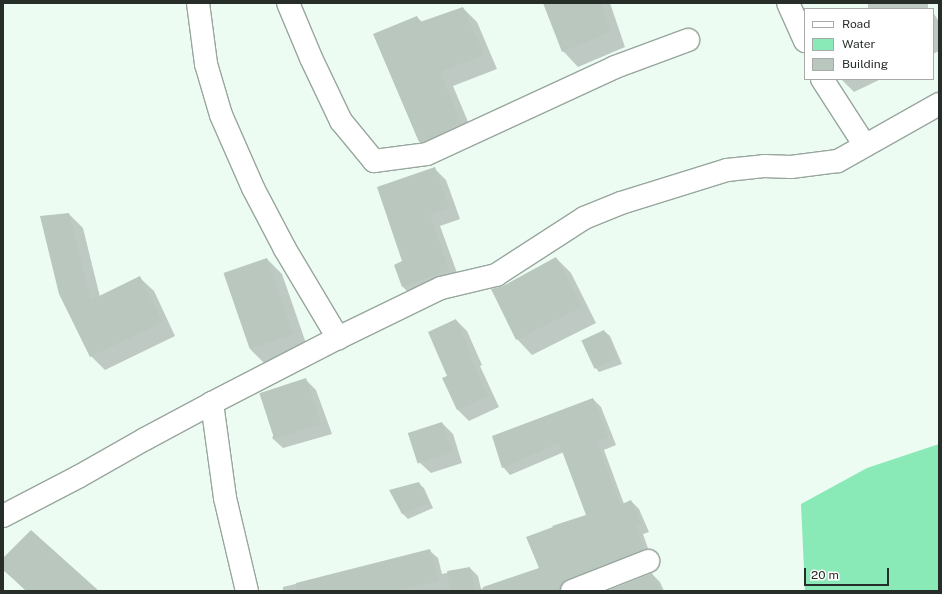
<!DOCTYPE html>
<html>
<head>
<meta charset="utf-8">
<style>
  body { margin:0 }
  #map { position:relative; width:942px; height:594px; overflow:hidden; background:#edfcf3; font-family:"Public Sans",sans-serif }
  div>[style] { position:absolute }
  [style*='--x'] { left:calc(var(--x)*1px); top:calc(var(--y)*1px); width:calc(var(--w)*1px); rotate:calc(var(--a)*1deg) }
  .water>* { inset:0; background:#8aeab7 }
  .shadow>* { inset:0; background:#0003; transform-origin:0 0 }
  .building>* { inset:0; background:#b9c7be; transform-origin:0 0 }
  .roads { filter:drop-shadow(1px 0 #98a69e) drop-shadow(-1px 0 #98a69e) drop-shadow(0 1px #98a69e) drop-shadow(0 -1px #98a69e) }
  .street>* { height:22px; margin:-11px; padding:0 11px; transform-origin:11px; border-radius:11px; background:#fff }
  span { translate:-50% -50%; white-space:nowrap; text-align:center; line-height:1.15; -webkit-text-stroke:3.5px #fff; paint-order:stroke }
  .frame { position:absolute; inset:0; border:4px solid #272d29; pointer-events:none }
  .legend { position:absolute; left:804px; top:8px; width:130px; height:72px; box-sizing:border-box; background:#fff; border:1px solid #a9aba9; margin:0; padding:5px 7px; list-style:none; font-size:12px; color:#272d29 }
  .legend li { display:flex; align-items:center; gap:8px; height:20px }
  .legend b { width:20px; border:1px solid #a9aba9 }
  .scale { position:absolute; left:804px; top:568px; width:85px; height:18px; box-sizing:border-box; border:2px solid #272d29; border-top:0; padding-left:5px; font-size:12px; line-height:14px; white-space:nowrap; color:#272d29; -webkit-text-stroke:3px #fff; paint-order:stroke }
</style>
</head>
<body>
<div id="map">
  <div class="water">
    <i style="clip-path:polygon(939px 444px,939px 591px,805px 591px,801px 504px,867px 468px)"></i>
  </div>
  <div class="shadow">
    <i style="clip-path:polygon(544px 3px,610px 3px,625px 47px,578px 67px,563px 51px)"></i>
    <i style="left:868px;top:3px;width:60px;height:7px"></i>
    <i style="clip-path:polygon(463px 8px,477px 22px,497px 69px,453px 86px,474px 136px,434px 156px,420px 142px,374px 35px,417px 17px,422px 22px)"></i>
    <i style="clip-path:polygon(933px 12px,939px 22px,939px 51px,933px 54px)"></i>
    <i style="clip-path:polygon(841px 79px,881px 79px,854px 92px)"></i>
    <i style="clip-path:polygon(435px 169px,446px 180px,460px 219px,440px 226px,460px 281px,414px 298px,403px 287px,395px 265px,404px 262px)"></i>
    <i style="clip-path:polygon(69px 214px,83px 228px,100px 297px,140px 278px,154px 291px,175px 336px,105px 370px,91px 356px)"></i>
    <i style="clip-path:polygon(556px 258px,571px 273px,596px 323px,532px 355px,517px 339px,503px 287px)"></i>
    <i style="clip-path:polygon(267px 259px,282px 274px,308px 349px,265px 364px,250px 349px)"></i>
    <i style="clip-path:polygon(456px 320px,467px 331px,482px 365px,480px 366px,499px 407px,469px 421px,458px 410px,444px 378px,448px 376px)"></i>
    <i style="clip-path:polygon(604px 331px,610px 336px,622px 364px,599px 372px,594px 366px)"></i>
    <i style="clip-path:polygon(305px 379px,316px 390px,332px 434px,283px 448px,272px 438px)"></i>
    <i style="clip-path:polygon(593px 399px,601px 407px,616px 445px,604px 450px,624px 504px,631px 501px,639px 509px,649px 532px,643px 534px,651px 557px,570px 591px,283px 591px,283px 587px,430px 551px,438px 558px,442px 574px,470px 568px,478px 576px,481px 589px,540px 569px,587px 516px,564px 452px,510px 475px,503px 467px)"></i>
    <i style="clip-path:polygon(442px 423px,453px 434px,462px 463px,431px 473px,420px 463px)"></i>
    <i style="clip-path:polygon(418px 483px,424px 488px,433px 508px,408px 519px,403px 514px,391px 491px)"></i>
    <i style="clip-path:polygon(3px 560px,97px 591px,26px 591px,3px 569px)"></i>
    <i style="clip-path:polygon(652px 574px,660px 582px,664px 591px,609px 591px)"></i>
  </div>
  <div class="building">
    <i style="clip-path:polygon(543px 3px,601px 3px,610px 32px,562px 52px)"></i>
    <i style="clip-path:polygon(463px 7px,484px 55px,440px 72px,460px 122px,436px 136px,419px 142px,373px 34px,417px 16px,420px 22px)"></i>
    <i style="clip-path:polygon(435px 167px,449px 208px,430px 215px,449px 270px,402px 287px,394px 265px,402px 261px,377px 187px)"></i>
    <i style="clip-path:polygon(69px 213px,91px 300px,140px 276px,162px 322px,90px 357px,59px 294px,40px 216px)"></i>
    <i style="clip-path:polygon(556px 257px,582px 307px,516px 340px,491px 289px,503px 286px)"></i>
    <i style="left:267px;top:258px;width:80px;height:46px;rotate:71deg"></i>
    <i style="clip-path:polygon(456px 319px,471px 354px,469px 355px,488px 396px,457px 410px,442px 378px,447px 376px,428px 332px)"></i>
    <i style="left:604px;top:330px;width:31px;height:25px;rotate:65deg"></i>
    <i style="left:306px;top:378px;width:48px;height:49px;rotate:72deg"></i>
    <i style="clip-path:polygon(593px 398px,608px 437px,597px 442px,620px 505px,631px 500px,641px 524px,636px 526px,644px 549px,567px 579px,562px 584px,560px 591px,484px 591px,483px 587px,539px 568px,526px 537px,553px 527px,552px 526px,586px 515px,559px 443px,502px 468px,492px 436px)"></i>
    <i style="left:442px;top:422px;width:32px;height:36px;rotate:72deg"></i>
    <i style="clip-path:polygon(419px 482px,429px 503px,402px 514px,389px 490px)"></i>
    <i style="clip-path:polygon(31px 530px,99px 591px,27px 591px,3px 570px,3px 558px)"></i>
    <i style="clip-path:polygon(430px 549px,439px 581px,392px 591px,297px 591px,296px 583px)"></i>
    <i style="clip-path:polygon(470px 567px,475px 591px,451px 591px,447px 571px)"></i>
    <i style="clip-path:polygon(652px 573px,660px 591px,606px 591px)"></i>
  </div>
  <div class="roads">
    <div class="street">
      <i style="--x:198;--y:3;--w:62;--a:82.5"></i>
      <i style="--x:206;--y:64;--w:53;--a:73.6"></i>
      <i style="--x:221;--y:115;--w:80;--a:66.3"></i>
      <i style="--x:253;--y:188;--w:69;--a:62.3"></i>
      <i style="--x:285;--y:249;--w:104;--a:59.2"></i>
      <i style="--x:288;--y:3;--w:60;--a:67.3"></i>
      <i style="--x:311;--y:58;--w:70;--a:64.5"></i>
      <i style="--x:341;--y:121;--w:52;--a:50.5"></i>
      <i style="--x:374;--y:161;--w:53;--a:-7.5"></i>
      <i style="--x:427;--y:154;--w:207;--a:-24.8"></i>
      <i style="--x:615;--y:67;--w:78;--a:-20.3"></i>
      <i style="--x:788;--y:3;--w:42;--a:65.9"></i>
      <i style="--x:822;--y:79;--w:77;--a:57.1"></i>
      <i style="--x:212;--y:403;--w:96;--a:82.2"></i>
      <i style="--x:225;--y:498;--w:96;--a:76.7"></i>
      <i style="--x:3;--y:516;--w:85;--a:-27.5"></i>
      <i style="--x:78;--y:477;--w:77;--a:-29.6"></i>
      <i style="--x:145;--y:439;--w:76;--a:-28.2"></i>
      <i style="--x:212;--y:403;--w:142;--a:-27.3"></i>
      <i style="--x:338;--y:338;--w:114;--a:-25.9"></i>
      <i style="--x:441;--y:288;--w:57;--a:-13.3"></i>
      <i style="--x:496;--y:275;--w:105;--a:-32.9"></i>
      <i style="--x:584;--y:218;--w:40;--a:-22"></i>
      <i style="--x:621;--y:203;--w:111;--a:-17.3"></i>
      <i style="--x:727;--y:170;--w:37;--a:-6"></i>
      <i style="--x:764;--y:166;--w:27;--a:2"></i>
      <i style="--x:791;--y:167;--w:47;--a:-7.3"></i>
      <i style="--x:838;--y:161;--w:116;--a:-29.4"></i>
      <i style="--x:572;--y:591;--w:82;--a:-21.5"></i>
    </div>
  </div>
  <div class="frame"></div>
  <ul class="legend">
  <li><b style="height:5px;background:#fff"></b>Road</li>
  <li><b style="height:11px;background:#8aeab7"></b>Water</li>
  <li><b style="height:11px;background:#b9c7be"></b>Building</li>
  </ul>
  <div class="scale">20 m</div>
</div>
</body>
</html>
